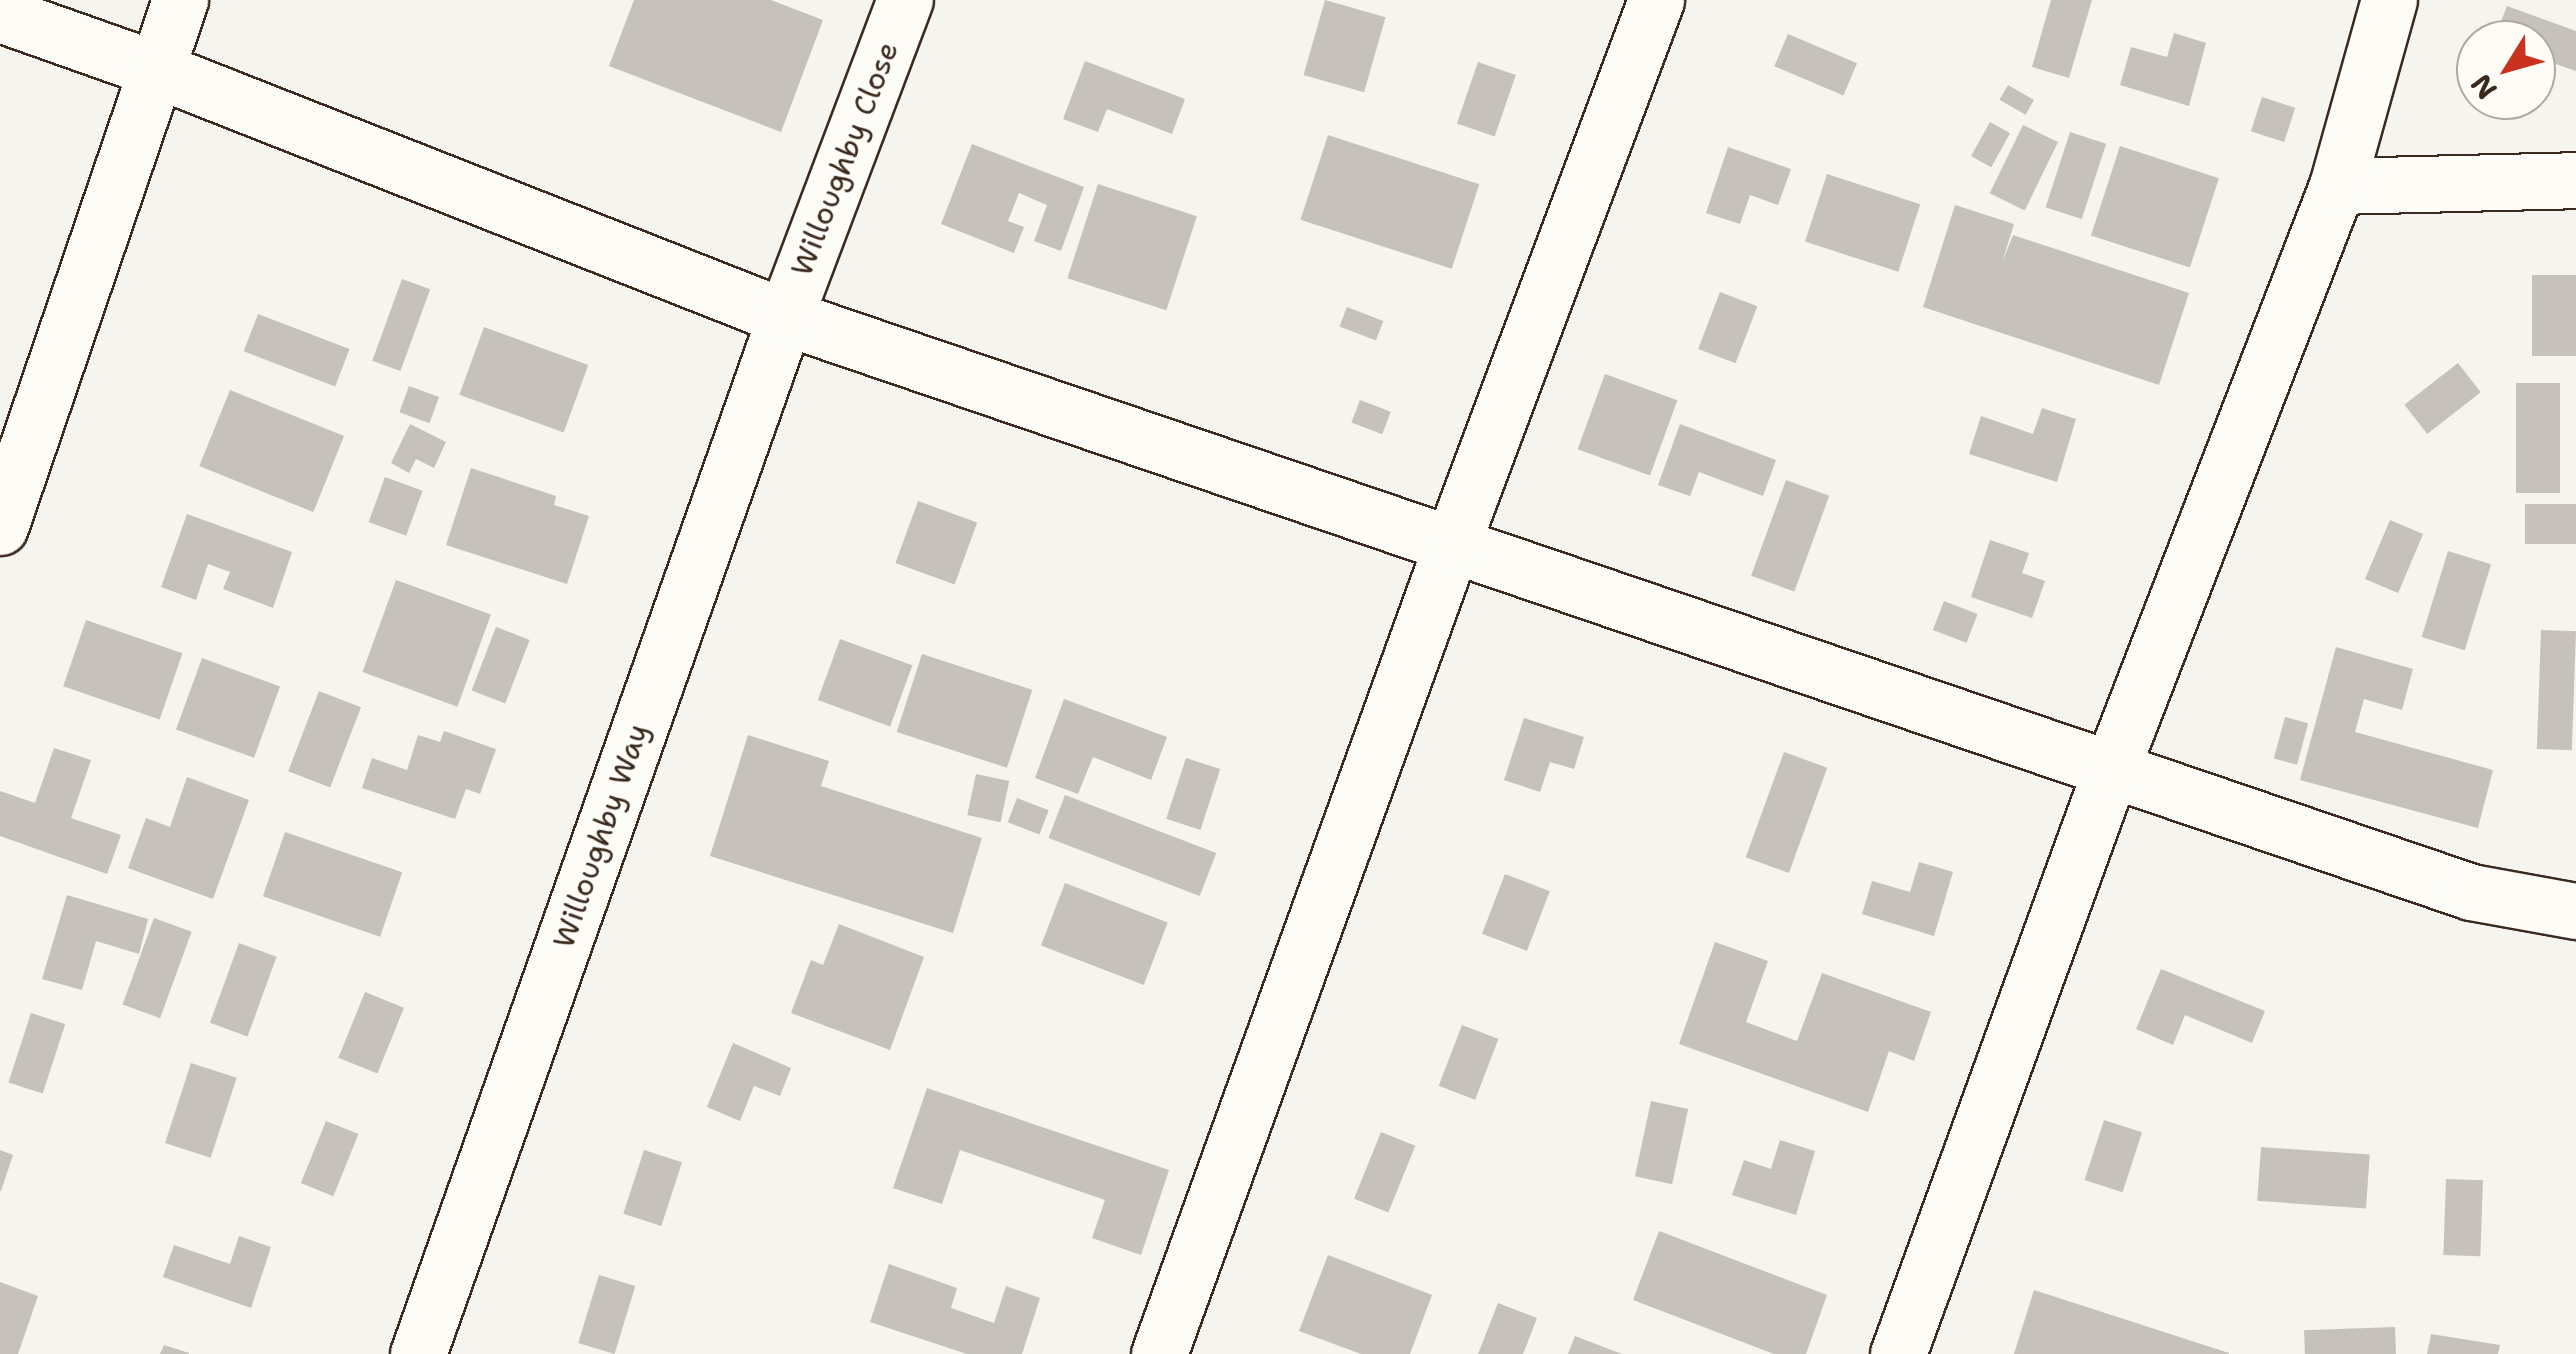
<!DOCTYPE html>
<html>
<head>
<meta charset="utf-8">
<style>
  body { margin:0 }
  #map { position:relative; width:2576px; height:1354px; overflow:hidden; background:#f5f4ee; font-family:"Shantell Sans",sans-serif }
  div>[style] { position:absolute }
  [style*='--x'] { left:calc(var(--x)*1px); top:calc(var(--y)*1px); width:calc(var(--w)*1px); rotate:calc(var(--a)*1deg) }
  .building>* { inset:0; background:#c7c1bb; transform-origin:0 0 }
  .roads { filter:drop-shadow(2px 0 #3b2a1e) drop-shadow(-2px 0 #3b2a1e) drop-shadow(0 2px #3b2a1e) drop-shadow(0 -2px #3b2a1e) }
  .minor>* { height:55px; margin:-27.5px; padding:0 27.5px; transform-origin:27.5px; border-radius:27.5px; background:#fdfcf7 }
  span { translate:-50% -50%; white-space:nowrap; text-align:center; line-height:1.15; -webkit-text-stroke:10px #fdfcf7; paint-order:stroke }
  .street-label { font-size:30px; color:#3b2a1e }
  .north { position:absolute; left:2456px; top:20px; width:100px; height:100px; box-sizing:border-box; background:#fdfcf7; border:2px solid #afa8a0; border-radius:50%; rotate:233deg; font-size:28px; font-weight:700; line-height:40px; text-align:center; color:#3b2a1e }
  .north::after { content:''; display:block; margin:auto; width:35px; height:45px; background:#c8321e; clip-path:polygon(50% 0,100% 100%,50% 72%,0 100%) }
</style>
</head>
<body>
<div id="map">
  <div class="building">
    <i style="clip-path:polygon(634px 0,771px 0,823px 20px,781px 132px,609px 66px)"></i>
    <i style="left:1325px;top:0;width:63px;height:78px;rotate:16deg"></i>
    <i style="clip-path:polygon(2051px 0,2092px 0,2069px 78px,2032px 67px)"></i>
    <i style="clip-path:polygon(2507px 6px,2576px 31px,2576px 71px,2536px 57px,2536px 40px,2494px 40px)"></i>
    <i style="clip-path:polygon(2174px 33px,2206px 43px,2189px 106px,2120px 85px,2131px 47px,2167px 57px)"></i>
    <i style="left:1788px;top:34px;width:75px;height:35px;rotate:23deg"></i>
    <i style="clip-path:polygon(1085px 61px,1185px 99px,1172px 134px,1107px 109px,1098px 132px,1063px 119px)"></i>
    <i style="left:1478px;top:62px;width:40px;height:65px;rotate:19deg"></i>
    <i style="left:2008px;top:85px;width:30px;height:17px;rotate:30deg"></i>
    <i style="left:2262px;top:97px;width:35px;height:36px;rotate:18deg"></i>
    <i style="left:1990px;top:122px;width:23px;height:39px;rotate:29deg"></i>
    <i style="left:2023px;top:125px;width:39px;height:76px;rotate:26deg"></i>
    <i style="left:2070px;top:132px;width:38px;height:79px;rotate:18deg"></i>
    <i style="left:1328px;top:135px;width:159px;height:89px;rotate:18deg"></i>
    <i style="clip-path:polygon(972px 144px,1084px 187px,1061px 251px,1034px 241px,1047px 205px,1019px 193px,1008px 221px,1024px 227px,1014px 253px,941px 224px)"></i>
    <i style="left:2120px;top:146px;width:104px;height:94px;rotate:18deg"></i>
    <i style="clip-path:polygon(1728px 147px,1791px 169px,1778px 205px,1750px 195px,1740px 224px,1706px 213px)"></i>
    <i style="left:1827px;top:174px;width:98px;height:71px;rotate:18deg"></i>
    <i style="left:1098px;top:184px;width:104px;height:99px;rotate:18deg"></i>
    <i style="clip-path:polygon(1955px 205px,2014px 224px,2002px 263px,2013px 235px,2189px 293px,2159px 385px,1923px 307px)"></i>
    <i style="left:2532px;top:275px;width:44px;height:81px"></i>
    <i style="left:402px;top:279px;width:30px;height:87px;rotate:20deg"></i>
    <i style="left:1720px;top:292px;width:40px;height:61px;rotate:21deg"></i>
    <i style="left:1347px;top:307px;width:39px;height:21px;rotate:21deg"></i>
    <i style="left:258px;top:314px;width:98px;height:40px;rotate:21deg"></i>
    <i style="left:484px;top:327px;width:111px;height:72px;rotate:20deg"></i>
    <i style="left:2458px;top:363px;width:37px;height:68px;rotate:52deg"></i>
    <i style="left:1605px;top:374px;width:77px;height:80px;rotate:20deg"></i>
    <i style="left:2516px;top:383px;width:44px;height:110px"></i>
    <i style="left:409px;top:386px;width:32px;height:28px;rotate:20deg"></i>
    <i style="left:230px;top:390px;width:123px;height:82px;rotate:22deg"></i>
    <i style="left:1360px;top:400px;width:33px;height:24px;rotate:21deg"></i>
    <i style="clip-path:polygon(2042px 408px,2076px 419px,2057px 482px,1969px 454px,1981px 416px,2033px 434px)"></i>
    <i style="clip-path:polygon(410px 424px,446px 442px,434px 468px,416px 459px,409px 473px,391px 463px)"></i>
    <i style="clip-path:polygon(1680px 424px,1776px 460px,1763px 496px,1699px 472px,1690px 496px,1658px 485px)"></i>
    <i style="clip-path:polygon(471px 468px,556px 496px,554px 505px,589px 516px,567px 584px,446px 545px)"></i>
    <i style="left:385px;top:477px;width:40px;height:48px;rotate:20deg"></i>
    <i style="left:1786px;top:480px;width:46px;height:102px;rotate:20deg"></i>
    <i style="left:918px;top:501px;width:63px;height:66px;rotate:20deg"></i>
    <i style="left:2576px;top:504px;width:40px;height:51px;rotate:90deg"></i>
    <i style="clip-path:polygon(187px 514px,292px 552px,273px 608px,223px 589px,230px 572px,208px 564px,196px 600px,161px 587px)"></i>
    <i style="left:2390px;top:520px;width:36px;height:64px;rotate:23deg"></i>
    <i style="clip-path:polygon(1990px 540px,2029px 553px,2022px 573px,2045px 581px,2032px 618px,1971px 597px)"></i>
    <i style="left:2448px;top:551px;width:45px;height:90px;rotate:17deg"></i>
    <i style="left:396px;top:580px;width:101px;height:98px;rotate:20deg"></i>
    <i style="left:1944px;top:601px;width:36px;height:31px;rotate:21deg"></i>
    <i style="left:86px;top:620px;width:102px;height:70px;rotate:19deg"></i>
    <i style="left:496px;top:627px;width:36px;height:68px;rotate:21deg"></i>
    <i style="left:2541px;top:630px;width:35px;height:119px;rotate:2deg"></i>
    <i style="left:840px;top:639px;width:77px;height:65px;rotate:20deg"></i>
    <i style="clip-path:polygon(2336px 647px,2413px 669px,2402px 710px,2364px 699px,2355px 732px,2493px 770px,2478px 828px,2300px 780px)"></i>
    <i style="left:922px;top:654px;width:116px;height:82px;rotate:18deg"></i>
    <i style="left:202px;top:658px;width:83px;height:76px;rotate:20deg"></i>
    <i style="left:319px;top:691px;width:45px;height:86px;rotate:21deg"></i>
    <i style="clip-path:polygon(1064px 699px,1167px 737px,1151px 780px,1093px 757px,1078px 794px,1035px 778px)"></i>
    <i style="left:2285px;top:717px;width:24px;height:43px;rotate:15deg"></i>
    <i style="clip-path:polygon(1524px 718px,1584px 737px,1574px 769px,1550px 762px,1540px 792px,1504px 780px)"></i>
    <i style="clip-path:polygon(444px 731px,496px 749px,480px 794px,466px 789px,455px 819px,362px 788px,372px 758px,407px 770px,418px 735px,440px 742px)"></i>
    <i style="clip-path:polygon(748px 735px,829px 761px,821px 786px,982px 838px,953px 933px,710px 856px)"></i>
    <i style="clip-path:polygon(54px 748px,91px 760px,71px 818px,121px 835px,107px 874px,0 836px,0 791px,35px 803px)"></i>
    <i style="left:1784px;top:752px;width:46px;height:112px;rotate:20deg"></i>
    <i style="left:1186px;top:758px;width:36px;height:64px;rotate:18deg"></i>
    <i style="left:976px;top:774px;width:34px;height:42px;rotate:12deg"></i>
    <i style="clip-path:polygon(187px 777px,249px 800px,213px 899px,128px 868px,146px 818px,170px 827px)"></i>
    <i style="left:1065px;top:795px;width:162px;height:46px;rotate:21deg"></i>
    <i style="left:1017px;top:798px;width:34px;height:26px;rotate:21deg"></i>
    <i style="left:285px;top:832px;width:124px;height:68px;rotate:19deg"></i>
    <i style="clip-path:polygon(1919px 862px,1953px 872px,1934px 936px,1862px 914px,1872px 881px,1910px 892px)"></i>
    <i style="left:1505px;top:874px;width:48px;height:64px;rotate:21deg"></i>
    <i style="left:1065px;top:883px;width:110px;height:67px;rotate:21deg"></i>
    <i style="clip-path:polygon(67px 895px,148px 919px,139px 954px,96px 941px,82px 990px,42px 979px)"></i>
    <i style="left:154px;top:918px;width:40px;height:92px;rotate:20deg"></i>
    <i style="clip-path:polygon(839px 924px,924px 957px,890px 1050px,791px 1013px,811px 960px,823px 965px)"></i>
    <i style="clip-path:polygon(1715px 942px,1768px 961px,1746px 1022px,1797px 1041px,1822px 973px,1931px 1012px,1914px 1061px,1889px 1051px,1868px 1112px,1679px 1044px)"></i>
    <i style="left:239px;top:943px;width:40px;height:85px;rotate:20deg"></i>
    <i style="clip-path:polygon(2161px 969px,2265px 1011px,2252px 1043px,2185px 1015px,2173px 1045px,2136px 1029px)"></i>
    <i style="left:365px;top:992px;width:42px;height:71px;rotate:22deg"></i>
    <i style="left:31px;top:1013px;width:36px;height:73px;rotate:18deg"></i>
    <i style="left:1462px;top:1025px;width:39px;height:65px;rotate:21deg"></i>
    <i style="clip-path:polygon(733px 1043px,791px 1068px,780px 1096px,754px 1086px,740px 1121px,707px 1107px)"></i>
    <i style="left:191px;top:1063px;width:48px;height:84px;rotate:18deg"></i>
    <i style="clip-path:polygon(927px 1088px,1169px 1170px,1141px 1255px,1092px 1238px,1105px 1200px,960px 1150px,942px 1204px,893px 1188px)"></i>
    <i style="left:1651px;top:1101px;width:38px;height:77px;rotate:12deg"></i>
    <i style="left:2104px;top:1120px;width:40px;height:63px;rotate:18deg"></i>
    <i style="left:326px;top:1121px;width:35px;height:67px;rotate:22deg"></i>
    <i style="left:1381px;top:1132px;width:37px;height:72px;rotate:22deg"></i>
    <i style="clip-path:polygon(1780px 1140px,1815px 1151px,1796px 1215px,1732px 1195px,1744px 1160px,1771px 1169px)"></i>
    <i style="left:2261px;top:1147px;width:109px;height:54px;rotate:4deg"></i>
    <i style="clip-path:polygon(0 1150px,13px 1155px,1px 1191px,0 1191px)"></i>
    <i style="left:644px;top:1150px;width:40px;height:67px;rotate:18deg"></i>
    <i style="left:2446px;top:1179px;width:37px;height:76px;rotate:2deg"></i>
    <i style="clip-path:polygon(1659px 1231px,1827px 1295px,1806px 1354px,1774px 1354px,1633px 1300px)"></i>
    <i style="clip-path:polygon(239px 1236px,271px 1247px,251px 1308px,163px 1277px,174px 1245px,230px 1264px)"></i>
    <i style="clip-path:polygon(1328px 1255px,1432px 1295px,1410px 1354px,1361px 1354px,1299px 1331px)"></i>
    <i style="clip-path:polygon(889px 1264px,957px 1288px,951px 1308px,994px 1323px,1006px 1286px,1040px 1298px,1022px 1354px,967px 1354px,870px 1322px)"></i>
    <i style="left:599px;top:1275px;width:38px;height:71px;rotate:17deg"></i>
    <i style="clip-path:polygon(0 1282px,38px 1296px,18px 1354px,0 1354px)"></i>
    <i style="clip-path:polygon(2034px 1290px,2229px 1353px,2229px 1354px,2014px 1354px)"></i>
    <i style="clip-path:polygon(1498px 1303px,1537px 1318px,1523px 1354px,1478px 1354px)"></i>
    <i style="left:2395px;top:1327px;width:27px;height:91px;rotate:88deg"></i>
    <i style="clip-path:polygon(2431px 1334px,2500px 1345px,2498px 1354px,2427px 1354px)"></i>
    <i style="clip-path:polygon(1575px 1336px,1622px 1354px,1568px 1354px)"></i>
    <i style="clip-path:polygon(164px 1345px,189px 1353px,189px 1354px,160px 1354px)"></i>
  </div>
  <div class="roads">
    <div class="minor">
      <i style="--x:0;--y:14;--w:164;--a:19.5"></i>
      <i style="--x:155;--y:69;--w:677;--a:21.49"></i>
      <i style="--x:785;--y:317;--w:1781;--a:18.83"></i>
      <i style="--x:2471;--y:892;--w:107;--a:10.3"></i>
      <i style="--x:2337;--y:186;--w:239;--a:-1.4"></i>
      <i style="--x:0;--y:527;--w:557;--a:-71.14"></i>
      <i style="--x:418;--y:1354;--w:1100;--a:-70.51"></i>
      <i style="--x:785;--y:317;--w:339;--a:-69.3"></i>
      <i style="--x:1159;--y:1354;--w:861;--a:-70.11"></i>
      <i style="--x:1452;--y:544;--w:581;--a:-69.44"></i>
      <i style="--x:1898;--y:1354;--w:619;--a:-69.99"></i>
      <i style="--x:2110;--y:772;--w:628;--a:-68.83"></i>
      <i style="--x:2337;--y:186;--w:193;--a:-74.4"></i>
    </div>
  </div>
  <div class="street-label">
    <span style="left:845px;top:159px;rotate:-69deg">Willoughby Close</span>
    <span style="left:601px;top:836px;rotate:-71deg">Willoughby Way</span>
  </div>
  <div class="north">N</div>
</div>
</body>
</html>
